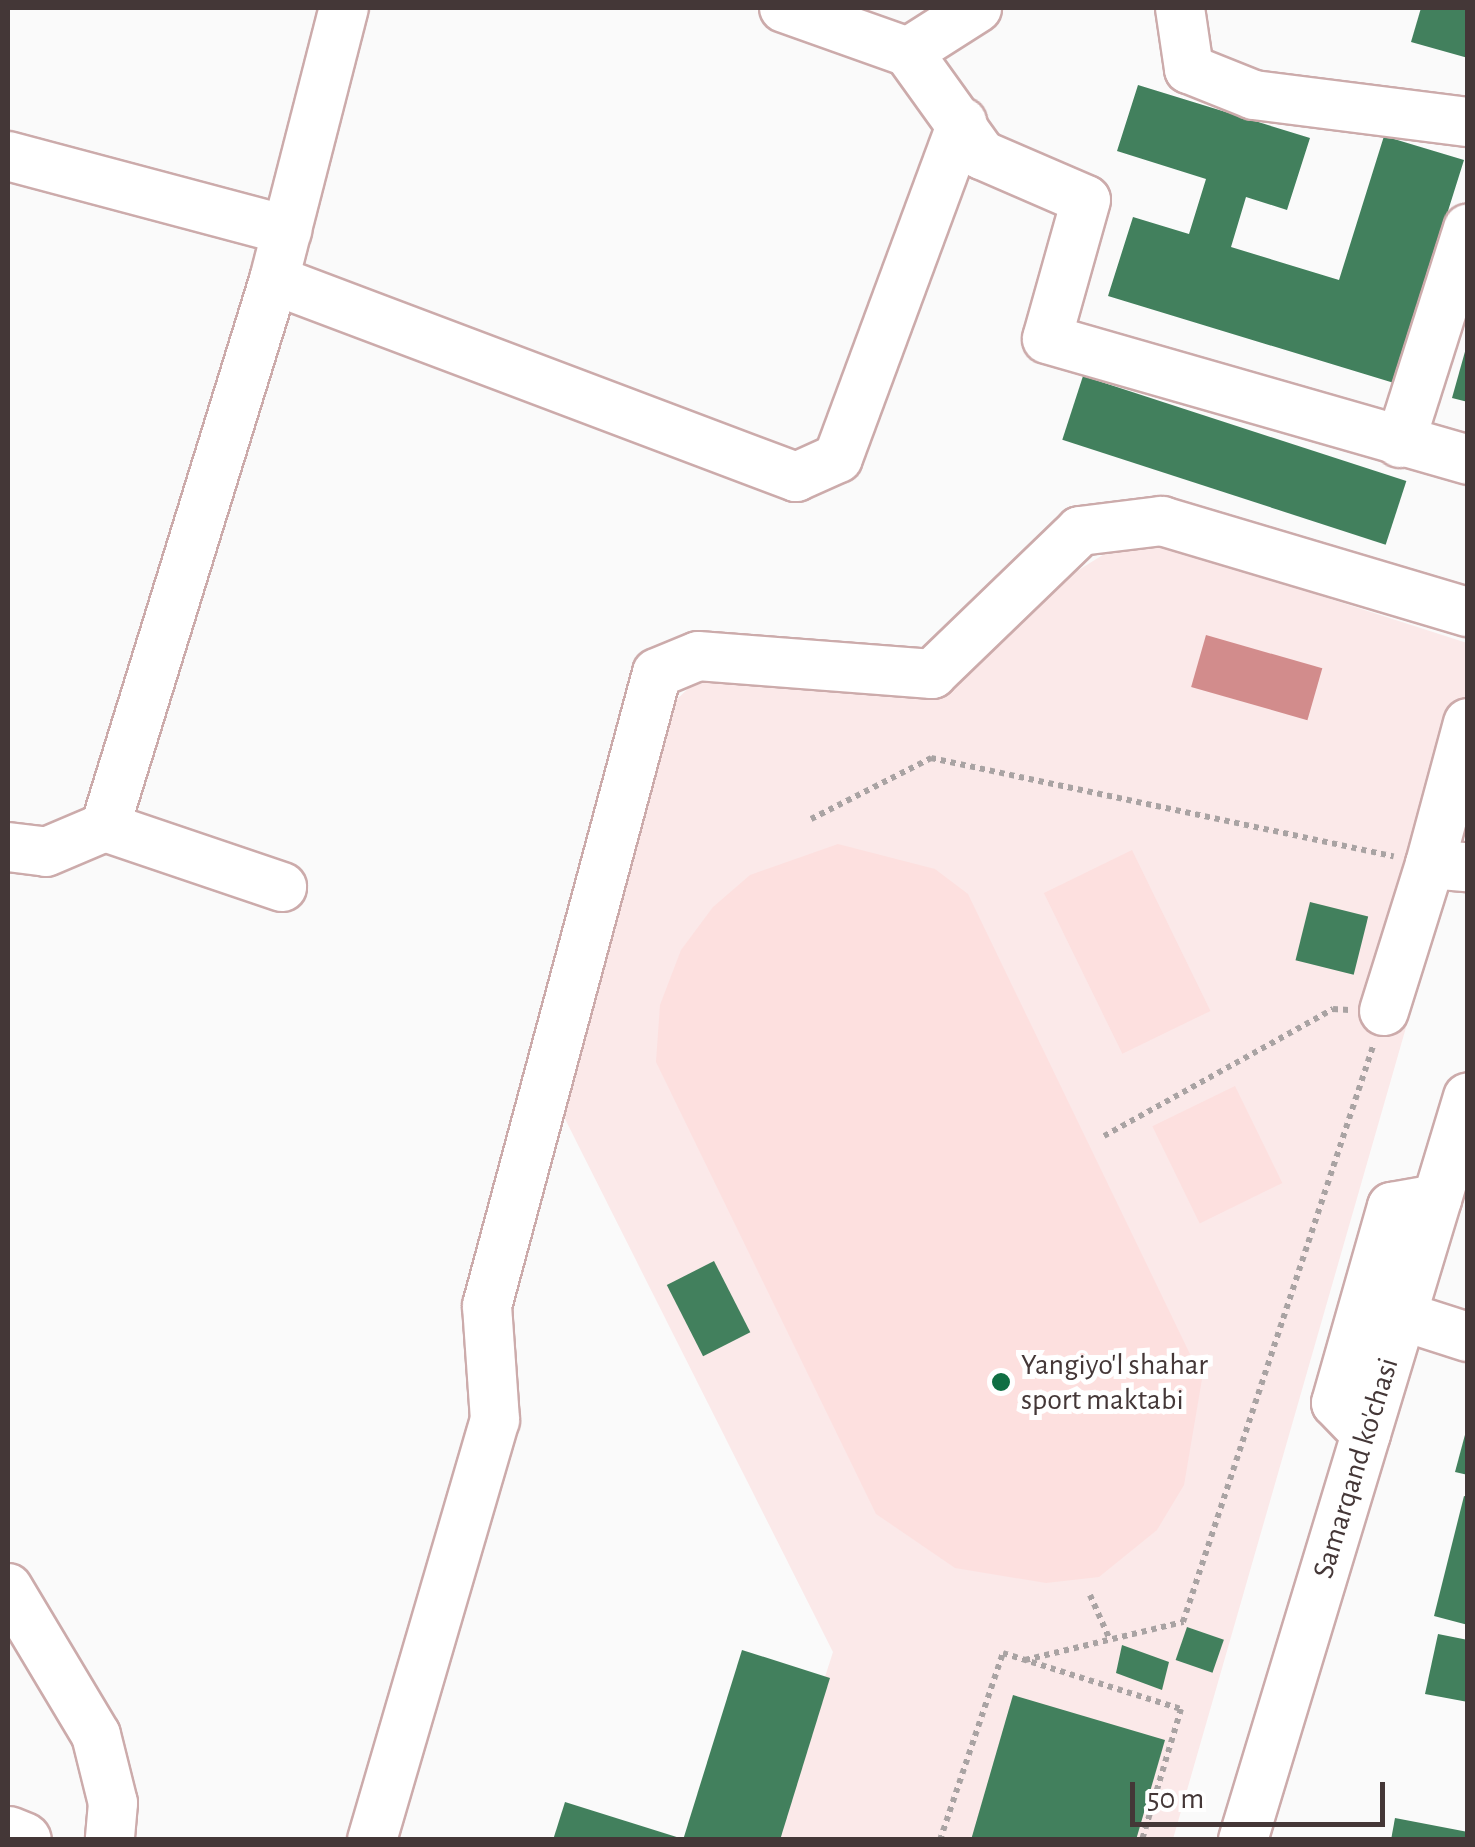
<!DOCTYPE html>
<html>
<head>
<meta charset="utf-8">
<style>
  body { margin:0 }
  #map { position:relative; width:1475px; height:1847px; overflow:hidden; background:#fafafa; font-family:"Alegreya Sans",sans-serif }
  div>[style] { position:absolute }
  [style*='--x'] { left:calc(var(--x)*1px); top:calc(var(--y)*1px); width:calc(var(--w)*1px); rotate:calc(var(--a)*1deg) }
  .built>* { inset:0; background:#fbe9e9 }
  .green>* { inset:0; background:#fde0df; transform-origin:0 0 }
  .water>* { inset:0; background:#d28c8c; transform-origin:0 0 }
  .building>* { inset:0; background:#42805d; transform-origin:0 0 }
  .path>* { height:6px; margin-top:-3px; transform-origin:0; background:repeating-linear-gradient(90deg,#a9a3a3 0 5px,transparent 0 10px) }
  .roads { filter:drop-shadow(2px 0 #ccabab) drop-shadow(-2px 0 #ccabab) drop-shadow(0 2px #ccabab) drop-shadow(0 -2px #ccabab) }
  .minor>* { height:48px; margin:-24px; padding:0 24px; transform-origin:24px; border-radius:24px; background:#fff }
  .major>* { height:55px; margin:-27.5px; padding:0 27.5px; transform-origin:27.5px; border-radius:27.5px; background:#fff }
  .dots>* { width:28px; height:28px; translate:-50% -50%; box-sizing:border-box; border:5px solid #fff; border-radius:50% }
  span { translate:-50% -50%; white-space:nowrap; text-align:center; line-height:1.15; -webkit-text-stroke:10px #fff; paint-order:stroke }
  .poi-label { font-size:30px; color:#443737 }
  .left { translate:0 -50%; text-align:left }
  .street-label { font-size:30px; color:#443737 }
  .frame { position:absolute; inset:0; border:10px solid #443737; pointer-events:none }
  .scale { position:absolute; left:1130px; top:1782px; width:255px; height:45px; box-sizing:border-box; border:5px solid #443737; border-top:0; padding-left:12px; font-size:30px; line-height:35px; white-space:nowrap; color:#443737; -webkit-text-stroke:8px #fff; paint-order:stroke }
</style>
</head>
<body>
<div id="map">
  <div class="built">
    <i style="clip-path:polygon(1160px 544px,1467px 643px,1467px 815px,1173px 1839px,773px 1839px,833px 1652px,561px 1111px,672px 704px,697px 680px,945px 695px,1077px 571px,1114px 548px)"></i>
  </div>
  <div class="green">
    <i style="clip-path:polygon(838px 844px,935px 869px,968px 894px,1202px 1379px,1184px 1485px,1157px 1530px,1099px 1577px,1046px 1583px,955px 1568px,876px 1514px,656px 1062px,660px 1005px,681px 950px,713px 907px,750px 875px)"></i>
    <i style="left:1132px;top:850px;width:179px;height:98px;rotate:64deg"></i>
    <i style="left:1235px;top:1086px;width:108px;height:92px;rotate:64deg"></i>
  </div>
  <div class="water">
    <i style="left:1206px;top:635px;width:121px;height:54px;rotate:16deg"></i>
  </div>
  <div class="building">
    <i style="clip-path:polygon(1421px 8px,1468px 8px,1468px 58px,1411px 42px)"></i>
    <i style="clip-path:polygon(1138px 85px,1310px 138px,1287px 210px,1246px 197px,1231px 247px,1339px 280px,1384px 136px,1464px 160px,1394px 383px,1108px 296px,1133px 217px,1189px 234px,1206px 179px,1117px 151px)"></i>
    <i style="clip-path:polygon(1466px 348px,1468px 348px,1468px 402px,1452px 398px)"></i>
    <i style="left:1083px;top:376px;width:340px;height:67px;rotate:18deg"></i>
    <i style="left:1310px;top:902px;width:60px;height:60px;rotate:14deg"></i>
    <i style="left:714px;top:1261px;width:80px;height:53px;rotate:63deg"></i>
    <i style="clip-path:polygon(1466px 1431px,1468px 1431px,1468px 1475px,1455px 1472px)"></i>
    <i style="clip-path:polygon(1464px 1496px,1468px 1497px,1468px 1625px,1434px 1616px)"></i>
    <i style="left:1187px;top:1627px;width:39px;height:35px;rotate:19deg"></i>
    <i style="clip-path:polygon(1438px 1634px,1468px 1640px,1468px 1702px,1425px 1694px)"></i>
    <i style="clip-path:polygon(1122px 1645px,1169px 1662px,1162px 1690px,1116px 1673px)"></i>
    <i style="clip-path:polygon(742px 1650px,830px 1678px,780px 1840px,683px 1840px)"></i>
    <i style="clip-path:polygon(1013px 1695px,1165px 1740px,1136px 1840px,971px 1840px)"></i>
    <i style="clip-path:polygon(565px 1802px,683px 1839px,683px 1840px,553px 1840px)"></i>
    <i style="clip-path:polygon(1395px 1818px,1468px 1832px,1468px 1840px,1391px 1840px)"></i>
  </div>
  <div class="path">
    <i style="--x:811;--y:819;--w:135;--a:-26.9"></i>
    <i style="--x:931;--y:758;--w:473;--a:12"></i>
    <i style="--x:1104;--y:1136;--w:262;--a:-29"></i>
    <i style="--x:1333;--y:1009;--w:16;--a:4"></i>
    <i style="--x:1090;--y:1595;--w:49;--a:66"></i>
    <i style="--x:1025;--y:1660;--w:163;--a:-13.5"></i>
    <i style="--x:1183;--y:1622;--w:607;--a:-71.74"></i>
    <i style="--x:940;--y:1840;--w:197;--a:-71.4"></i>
    <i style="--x:1003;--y:1653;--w:187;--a:17.5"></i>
    <i style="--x:1181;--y:1709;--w:137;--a:106.6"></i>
  </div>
  <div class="roads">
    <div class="minor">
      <i style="--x:784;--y:8;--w:132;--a:19.5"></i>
      <i style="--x:908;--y:52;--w:82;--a:-32.5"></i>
      <i style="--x:1180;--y:8;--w:62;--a:81.6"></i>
      <i style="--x:1189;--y:69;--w:70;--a:21.8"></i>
      <i style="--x:1254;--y:95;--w:216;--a:7.2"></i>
      <i style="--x:908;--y:52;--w:127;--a:54.3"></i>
      <i style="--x:982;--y:155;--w:113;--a:23.4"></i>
      <i style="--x:1086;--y:200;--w:144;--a:105.7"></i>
      <i style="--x:1047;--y:339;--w:438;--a:16"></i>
      <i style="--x:8;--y:156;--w:289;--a:14.9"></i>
      <i style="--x:274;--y:280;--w:558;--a:20.68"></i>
      <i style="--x:796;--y:477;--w:46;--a:-24.3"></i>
      <i style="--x:838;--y:458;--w:358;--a:-69.7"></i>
      <i style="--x:1400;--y:443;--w:225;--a:-72.4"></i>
      <i style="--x:105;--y:827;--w:573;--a:-72.83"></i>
      <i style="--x:274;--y:280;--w:281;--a:-75.6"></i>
      <i style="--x:8;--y:847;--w:38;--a:7"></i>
      <i style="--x:46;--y:852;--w:64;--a:-23"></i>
      <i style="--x:105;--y:827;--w:187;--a:18.7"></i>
      <i style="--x:1430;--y:864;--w:146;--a:-74.9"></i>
      <i style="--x:1384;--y:1011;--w:154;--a:-72.6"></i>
      <i style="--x:1430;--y:864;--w:38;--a:5"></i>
      <i style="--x:1402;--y:1316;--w:69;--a:17.7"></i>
      <i style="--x:1366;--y:1434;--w:43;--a:-134.1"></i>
      <i style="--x:1336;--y:1403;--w:204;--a:-74.1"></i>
      <i style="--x:1392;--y:1207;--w:46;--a:-10.1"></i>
      <i style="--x:8;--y:1588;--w:171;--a:59.1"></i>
      <i style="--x:96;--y:1735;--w:70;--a:76"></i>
      <i style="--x:113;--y:1803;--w:37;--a:95"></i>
      <i style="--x:372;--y:1840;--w:438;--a:-73.7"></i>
      <i style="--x:495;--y:1420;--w:114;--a:-94"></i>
      <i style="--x:487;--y:1306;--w:655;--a:-74.97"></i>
      <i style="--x:657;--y:673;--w:44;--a:-22.5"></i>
      <i style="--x:698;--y:656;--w:235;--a:4.4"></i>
      <i style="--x:932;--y:674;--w:206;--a:-44"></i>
      <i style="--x:1080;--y:531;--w:83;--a:-7"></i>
      <i style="--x:1162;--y:521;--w:319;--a:16.6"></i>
      <i style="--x:1243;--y:1840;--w:776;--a:-73.15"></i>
    </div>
    <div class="major">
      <i style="--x:8;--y:1834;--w:16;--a:22"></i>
    </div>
  </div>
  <div class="dots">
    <i style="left:1001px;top:1382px;background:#106e43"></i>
  </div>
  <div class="poi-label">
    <span class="left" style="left:1021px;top:1382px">Yangiyo'l shahar<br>sport maktabi</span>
  </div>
  <div class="street-label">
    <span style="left:1356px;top:1468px;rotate:-73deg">Samarqand ko'chasi</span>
  </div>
  <div class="frame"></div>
  <div class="scale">50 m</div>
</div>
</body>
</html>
